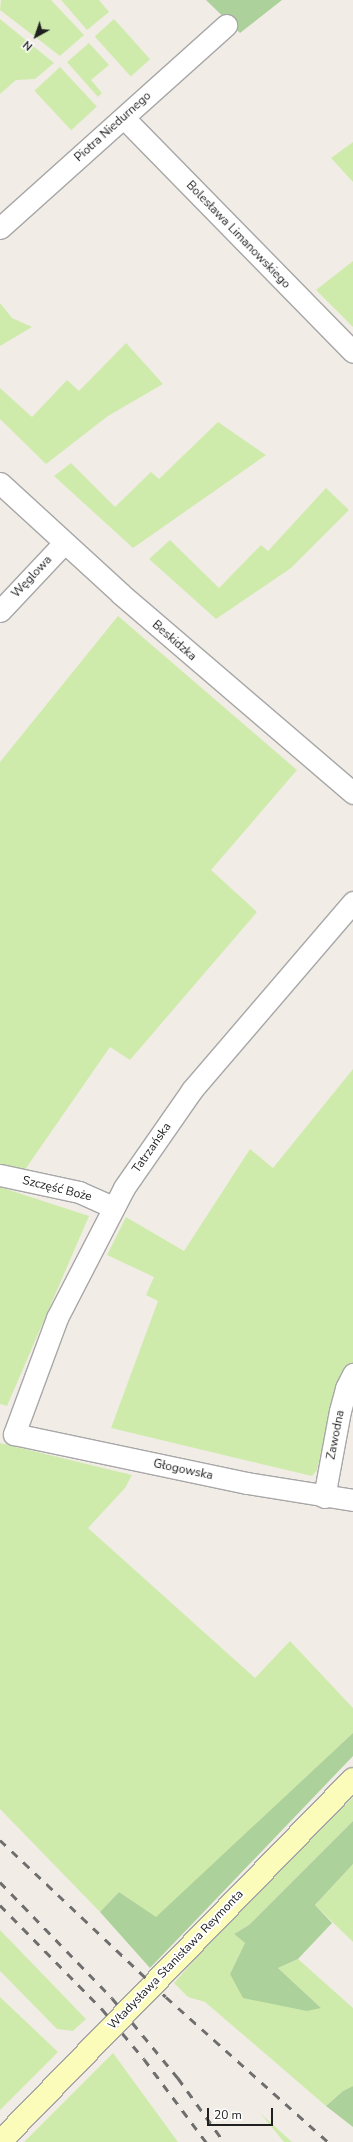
<!DOCTYPE html>
<html>
<head>
<meta charset="utf-8">
<style>
  body { margin:0 }
  #map { position:relative; width:353px; height:2142px; overflow:hidden; background:#f1ede6; font-family:"Nunito Sans",sans-serif }
  div>[style] { position:absolute }
  [style*='--x'] { left:calc(var(--x)*1px); top:calc(var(--y)*1px); width:calc(var(--w)*1px); rotate:calc(var(--a)*1deg) }
  .grass>* { inset:0; background:#cfebac; transform-origin:0 0 }
  .forest>* { inset:0; background:#add19a }
  .roads { filter:drop-shadow(1px 0 #a7a7a7) drop-shadow(-1px 0 #a7a7a7) drop-shadow(0 1px #a7a7a7) drop-shadow(0 -1px #a7a7a7) }
  .street>* { height:21px; margin:-10.5px; padding:0 10.5px; transform-origin:10.5px; border-radius:10.5px; background:#fff }
  .secondary>* { height:22px; margin:-11px; padding:0 11px; transform-origin:11px; border-radius:11px; background:#fbfbba }
  .rail>* { height:3px; margin-top:-1.5px; transform-origin:0; background:repeating-linear-gradient(90deg,#6e6e6e 0 8px,transparent 0 16px) }
  span { translate:-50% -50%; white-space:nowrap; text-align:center; line-height:1.15; -webkit-text-stroke:4px #fff; paint-order:stroke }
  .street-label { font-size:12px; color:#202020 }
  .north { position:absolute; left:16px; top:16px; width:40px; height:40px; -webkit-text-stroke:3px #fff; paint-order:stroke; rotate:220deg; font-size:11px; font-weight:700; line-height:16px; text-align:center; color:#202020 }
  .north::after { content:''; display:block; margin:auto; width:14px; height:18px; background:#202020; clip-path:polygon(50% 0,100% 100%,50% 72%,0 100%) }
  .scale { position:absolute; left:207px; top:2108px; width:66px; height:18px; box-sizing:border-box; border:2px solid #202020; border-top:0; padding-left:5px; font-size:12px; line-height:14px; white-space:nowrap; color:#202020; -webkit-text-stroke:3px #fff; paint-order:stroke }
</style>
</head>
<body>
<div id="map">
  <div class="grass">
    <i style="clip-path:polygon(1px 0,51px 0,84px 35px,60px 56px,0 10px)"></i>
    <i style="clip-path:polygon(61px 0,99px 0,109px 12px,87px 30px)"></i>
    <i style="clip-path:polygon(0 19px,54px 63px,35px 79px,16px 80px,0 94px)"></i>
    <i style="left:114px;top:19px;width:54px;height:26px;rotate:48deg"></i>
    <i style="clip-path:polygon(89px 43px,109px 65px,91px 80px,102px 93px,98px 97px,67px 62px)"></i>
    <i style="left:60px;top:67px;width:54px;height:35px;rotate:47deg"></i>
    <i style="clip-path:polygon(353px 142px,353px 182px,331px 158px)"></i>
    <i style="clip-path:polygon(353px 261px,353px 327px,316px 290px)"></i>
    <i style="clip-path:polygon(0 303px,12px 318px,32px 327px,0 346px)"></i>
    <i style="clip-path:polygon(126px 343px,163px 384px,108px 416px,46px 464px,0 419px,0 388px,32px 417px,67px 380px,79px 391px)"></i>
    <i style="clip-path:polygon(218px 422px,266px 455px,133px 548px,54px 476px,71px 463px,115px 507px,151px 472px,159px 479px)"></i>
    <i style="clip-path:polygon(326px 488px,349px 510px,291px 568px,216px 619px,149px 559px,170px 540px,219px 588px,261px 545px,268px 551px)"></i>
    <i style="clip-path:polygon(118px 616px,297px 770px,211px 870px,257px 912px,130px 1060px,110px 1047px,24px 1171px,0 1167px,0 762px)"></i>
    <i style="clip-path:polygon(353px 1069px,353px 1363px,335px 1391px,317px 1470px,312px 1476px,111px 1428px,158px 1301px,146px 1295px,154px 1277px,107px 1255px,126px 1217px,184px 1251px,250px 1149px,273px 1168px)"></i>
    <i style="clip-path:polygon(0 1187px,89px 1216px,7px 1406px,0 1404px)"></i>
    <i style="clip-path:polygon(0 1443px,132px 1475px,125px 1488px,88px 1528px,255px 1678px,290px 1641px,353px 1708px,353px 1733px,156px 1918px,119px 1892px,100px 1912px,0 1809px)"></i>
    <i style="clip-path:polygon(353px 1797px,353px 1821px,249px 1925px,234px 1934px,245px 1943px,230px 1974px,321px 2008px,278px 1968px,298px 1959px,353px 2008px,353px 2086px,343px 2091px,326px 2106px,205px 2002px,188px 1997px,174px 1983px,224px 1926px)"></i>
    <i style="clip-path:polygon(353px 1864px,353px 1942px,315px 1905px)"></i>
    <i style="clip-path:polygon(0 1930px,86px 2019px,73px 2031px,57px 2029px,0 1971px)"></i>
    <i style="clip-path:polygon(0 1997px,58px 2052px,0 2110px)"></i>
    <i style="clip-path:polygon(113px 2053px,178px 2142px,24px 2142px)"></i>
    <i style="clip-path:polygon(260px 2113px,292px 2142px,284px 2142px)"></i>
  </div>
  <div class="forest">
    <i style="clip-path:polygon(206px 0,282px 0,240px 33px)"></i>
    <i style="clip-path:polygon(353px 1733px,353px 1756px,150px 1968px,100px 1912px,119px 1892px,156px 1917px)"></i>
    <i style="clip-path:polygon(353px 1821px,353px 1864px,315px 1905px,332px 1923px,298px 1959px,278px 1968px,321px 2008px,307px 2011px,243px 1998px,230px 1974px,245px 1943px,234px 1934px,249px 1925px)"></i>
    <i style="clip-path:polygon(353px 2086px,353px 2127px,326px 2106px,343px 2091px)"></i>
  </div>
  <div class="roads">
    <div class="street">
      <i style="--x:124;--y:118;--w:327;--a:45.6"></i>
      <i style="--x:0;--y:228;--w:304;--a:-41.9"></i>
      <i style="--x:0;--y:483;--w:164;--a:42.5"></i>
      <i style="--x:121;--y:594;--w:306;--a:40.6"></i>
      <i style="--x:0;--y:611;--w:93;--a:-46.7"></i>
      <i style="--x:353;--y:902;--w:248;--a:130.6"></i>
      <i style="--x:192;--y:1090;--w:119;--a:124.8"></i>
      <i style="--x:124;--y:1188;--w:146;--a:117.3"></i>
      <i style="--x:57;--y:1318;--w:124;--a:110.3"></i>
      <i style="--x:14;--y:1434;--w:238;--a:11.9"></i>
      <i style="--x:247;--y:1483;--w:107;--a:9.1"></i>
      <i style="--x:0;--y:1175;--w:81;--a:12.1"></i>
      <i style="--x:79;--y:1192;--w:36;--a:24"></i>
      <i style="--x:324;--y:1497;--w:87;--a:-79.5"></i>
      <i style="--x:340;--y:1411;--w:24;--a:-75"></i>
      <i style="--x:346;--y:1388;--w:16;--a:-63"></i>
    </div>
    <div class="secondary">
      <i style="--x:0;--y:2142;--w:506;--a:-45.8"></i>
    </div>
  </div>
  <div class="rail">
    <i style="--x:0;--y:1840;--w:228;--a:43.4"></i>
    <i style="--x:166;--y:1997;--w:217;--a:41.8"></i>
    <i style="--x:0;--y:1882;--w:161;--a:46"></i>
    <i style="--x:112;--y:1998;--w:104;--a:50.5"></i>
    <i style="--x:178;--y:2078;--w:79;--a:54.3"></i>
    <i style="--x:0;--y:1905;--w:146;--a:45.6"></i>
    <i style="--x:102;--y:2009;--w:65;--a:50"></i>
    <i style="--x:144;--y:2059;--w:104;--a:53.2"></i>
  </div>
  <div class="street-label">
    <span style="left:113px;top:127px;rotate:-42deg">Piotra Niedurnego</span>
    <span style="left:238px;top:235px;rotate:46deg">Bolesława Limanowskiego</span>
    <span style="left:32px;top:577px;rotate:-47deg">Węglowa</span>
    <span style="left:174px;top:641px;rotate:41deg">Beskidzka</span>
    <span style="left:152px;top:1148px;rotate:-55deg">Tatrzańska</span>
    <span style="left:57px;top:1189px;rotate:14deg">Szczęść Boże</span>
    <span style="left:336px;top:1435px;rotate:-79deg">Zawodna</span>
    <span style="left:183px;top:1470px;rotate:12deg">Głogowska</span>
    <span style="left:176px;top:1960px;rotate:-46deg">Władysława Stanisława Reymonta</span>
  </div>
  <div class="north">N</div>
  <div class="scale">20 m</div>
</div>
</body>
</html>
